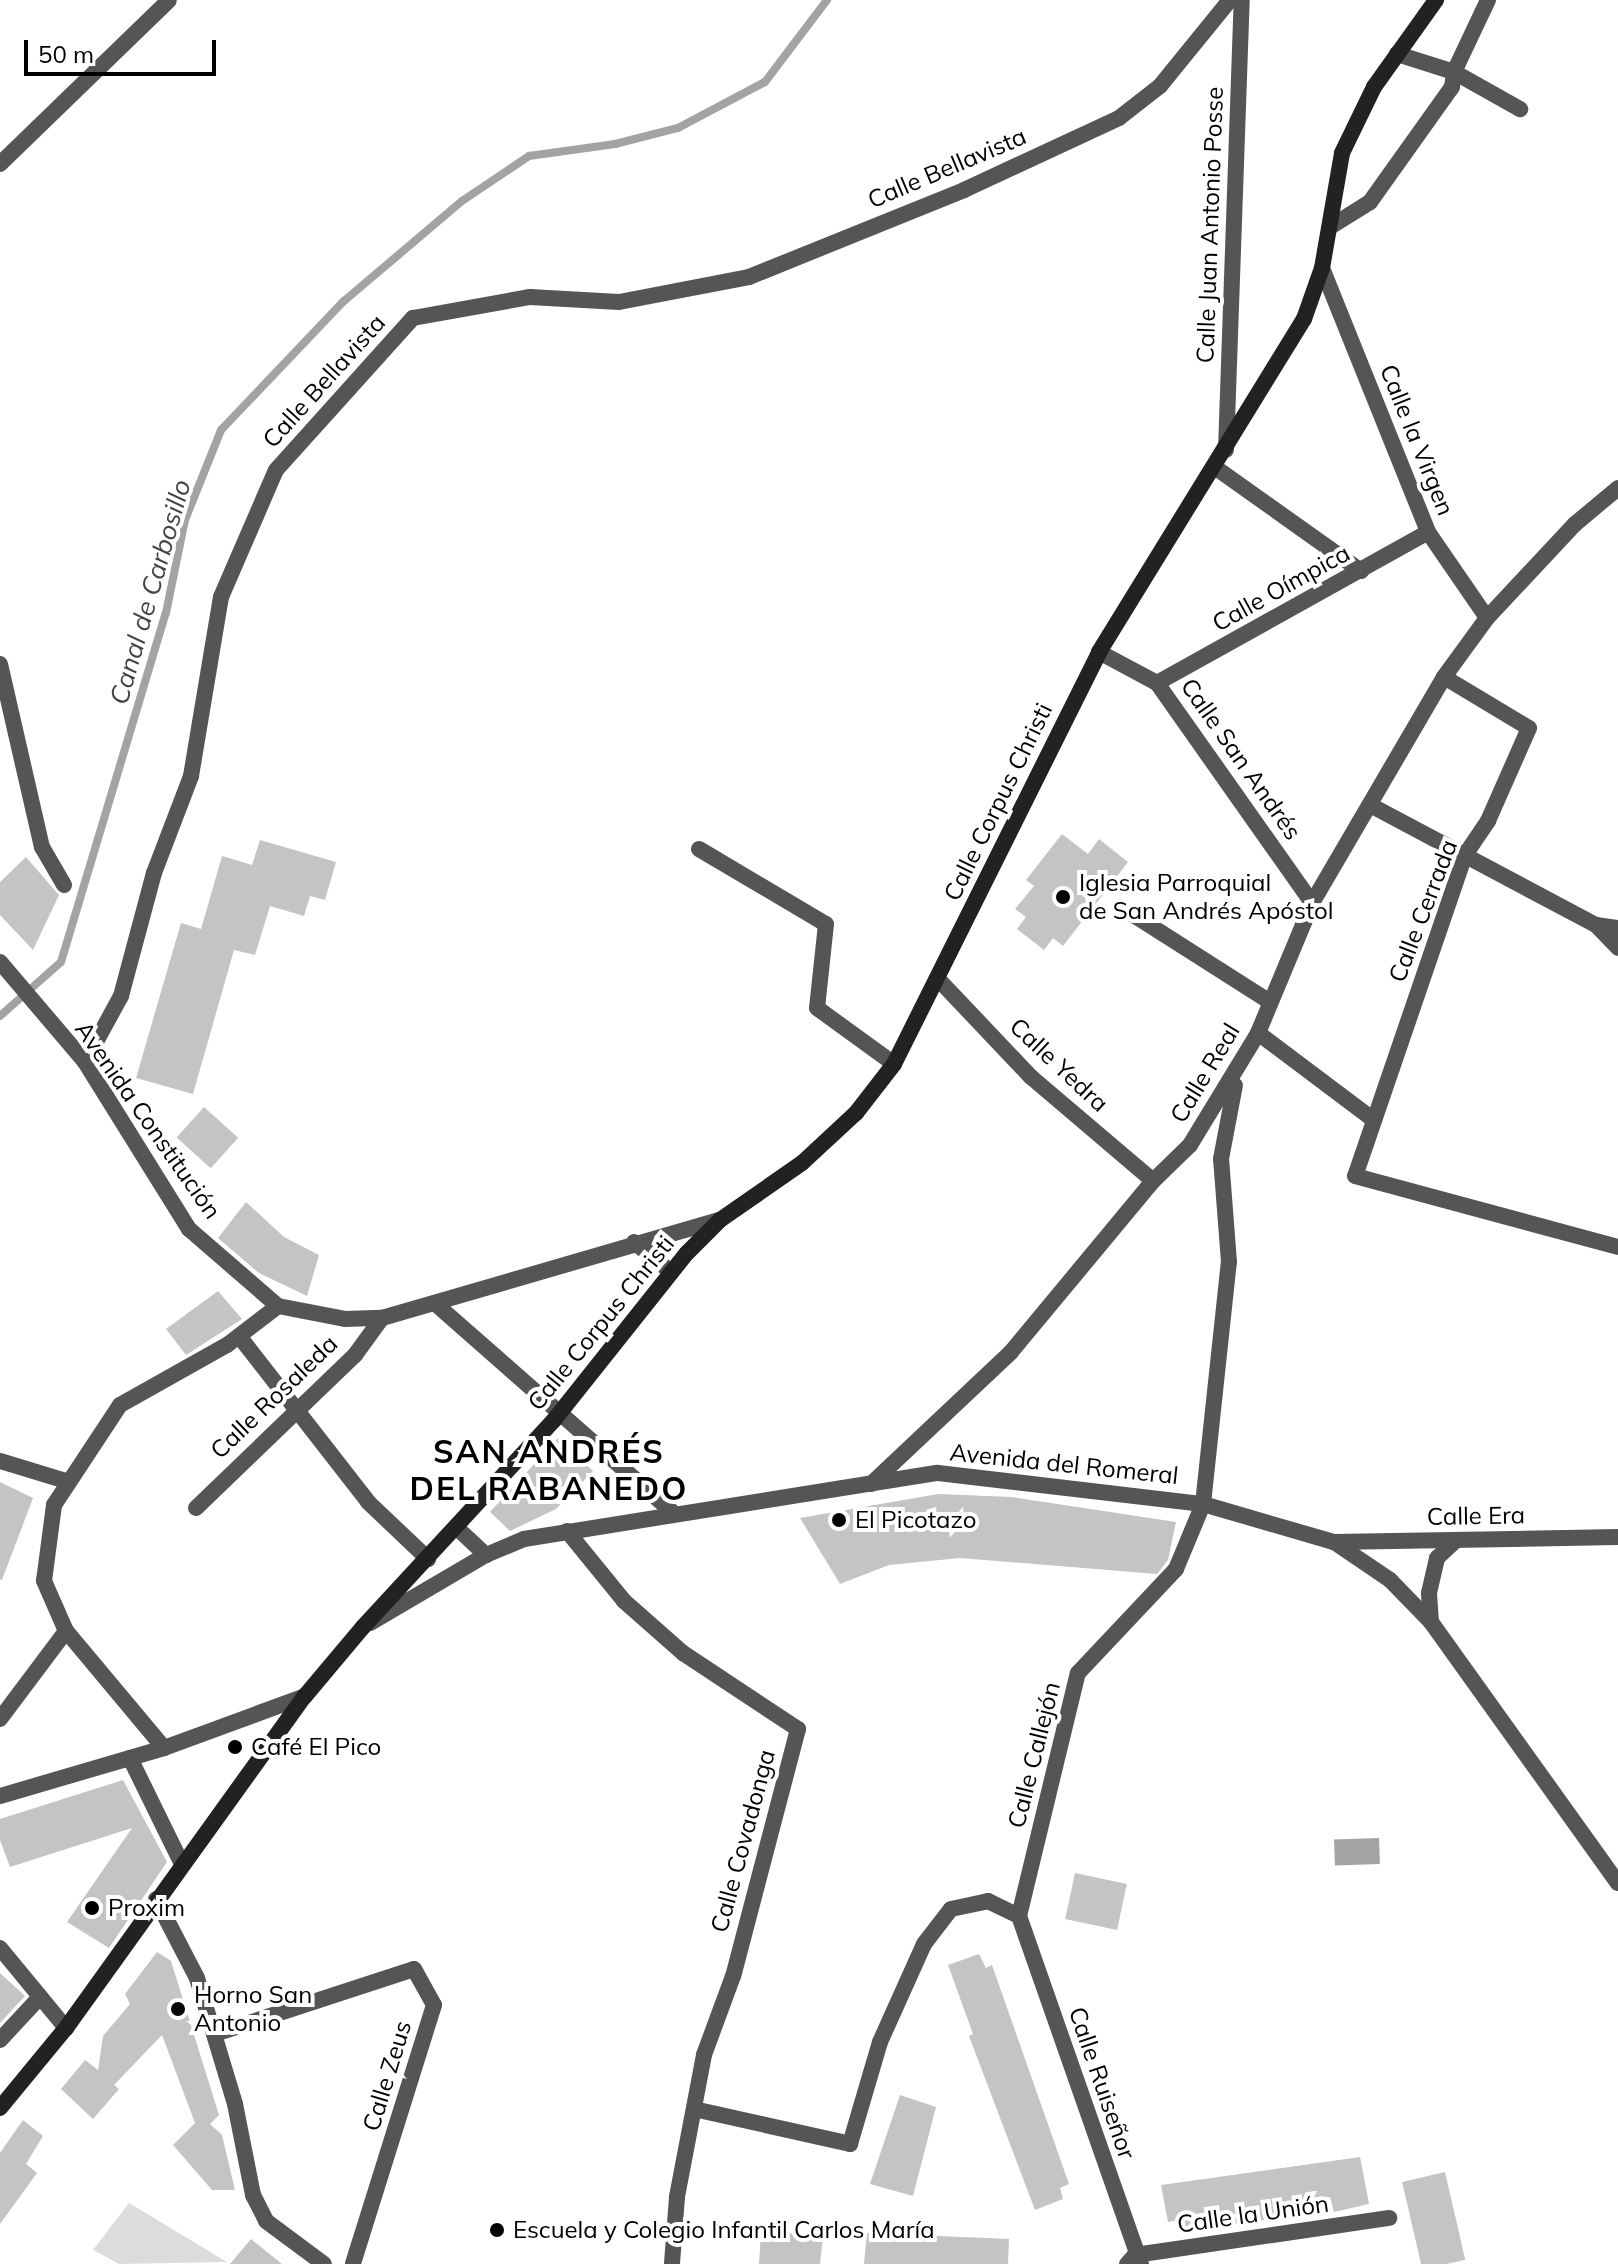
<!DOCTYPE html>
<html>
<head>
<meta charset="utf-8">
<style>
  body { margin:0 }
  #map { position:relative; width:1618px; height:2264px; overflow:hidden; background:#fff; font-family:Mulish,sans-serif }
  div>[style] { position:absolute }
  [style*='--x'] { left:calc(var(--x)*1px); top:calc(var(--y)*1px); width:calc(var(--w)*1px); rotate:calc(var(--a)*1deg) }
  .green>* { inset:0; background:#dcdcdc }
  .water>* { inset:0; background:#a3a3a3; transform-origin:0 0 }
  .stream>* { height:8px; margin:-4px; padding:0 4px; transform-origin:4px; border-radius:4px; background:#a3a3a3 }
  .building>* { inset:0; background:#c4c4c4; transform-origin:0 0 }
  .minor>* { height:16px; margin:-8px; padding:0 8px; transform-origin:8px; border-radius:8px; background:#555 }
  .tertiary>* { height:16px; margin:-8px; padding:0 8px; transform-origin:8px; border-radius:8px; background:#555 }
  .secondary>* { height:16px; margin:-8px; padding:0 8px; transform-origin:8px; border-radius:8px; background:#222 }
  .dots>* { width:22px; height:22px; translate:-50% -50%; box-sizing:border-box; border:4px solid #fff; border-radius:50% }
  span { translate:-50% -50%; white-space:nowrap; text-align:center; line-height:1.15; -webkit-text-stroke:8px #fff; paint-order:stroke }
  .street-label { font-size:24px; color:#000 }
  .poi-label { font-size:24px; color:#000 }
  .left { translate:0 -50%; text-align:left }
  .water-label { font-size:26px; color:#444; font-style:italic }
  .district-label { font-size:32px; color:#000; font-weight:700; letter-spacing:2px }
  .scale { position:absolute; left:24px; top:40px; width:192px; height:36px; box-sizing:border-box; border:4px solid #000; border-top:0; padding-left:10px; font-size:24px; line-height:28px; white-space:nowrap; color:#000; -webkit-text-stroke:6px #fff; paint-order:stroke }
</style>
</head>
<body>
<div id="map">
  <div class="green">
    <i style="clip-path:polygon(129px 2203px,227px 2262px,119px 2264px,93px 2250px)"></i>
  </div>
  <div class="water">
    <i style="left:1379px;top:1838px;width:26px;height:45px;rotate:88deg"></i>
  </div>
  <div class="stream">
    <i style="--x:0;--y:1016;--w:81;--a:-41.5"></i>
    <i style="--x:61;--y:962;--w:364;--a:-73.3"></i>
    <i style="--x:166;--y:613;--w:95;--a:-78.5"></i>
    <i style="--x:185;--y:520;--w:97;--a:-68.2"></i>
    <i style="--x:221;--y:430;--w:178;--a:-46.4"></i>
    <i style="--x:344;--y:301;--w:155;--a:-40.3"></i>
    <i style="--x:462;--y:201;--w:81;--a:-33.9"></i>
    <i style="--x:529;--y:156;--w:87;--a:-7.9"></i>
    <i style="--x:615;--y:144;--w:65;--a:-14.3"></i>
    <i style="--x:678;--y:128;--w:98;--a:-27.9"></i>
    <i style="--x:765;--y:82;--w:103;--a:-52.9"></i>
  </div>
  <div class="building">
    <i style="clip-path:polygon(1062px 834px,1088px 854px,1099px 839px,1128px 862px,1063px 946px,1053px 938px,1044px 950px,1017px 929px,1026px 917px,1015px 909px,1034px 886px,1026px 880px)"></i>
    <i style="clip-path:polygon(260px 840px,336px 862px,325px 900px,310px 896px,304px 916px,270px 906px,255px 955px,234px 950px,193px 1094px,136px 1078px,181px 923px,201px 929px,222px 856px,252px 865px)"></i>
    <i style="clip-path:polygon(26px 857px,59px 895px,33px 950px,0 915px,0 882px)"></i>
    <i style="left:204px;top:1107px;width:46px;height:41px;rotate:42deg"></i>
    <i style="clip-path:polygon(246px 1202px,284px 1237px,319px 1255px,307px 1296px,259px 1273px,218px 1238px)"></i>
    <i style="clip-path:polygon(218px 1291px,242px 1319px,186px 1355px,166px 1329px)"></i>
    <i style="clip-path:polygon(558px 1438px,593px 1471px,556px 1509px,510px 1531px,490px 1512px)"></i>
    <i style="clip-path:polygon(0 1482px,33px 1498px,2px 1580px,0 1579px)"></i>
    <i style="clip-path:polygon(938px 1494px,1011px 1497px,1176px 1522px,1168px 1560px,1157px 1574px,960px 1558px,889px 1565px,840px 1584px,800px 1518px)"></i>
    <i style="clip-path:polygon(123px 1780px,167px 1862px,109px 1948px,67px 1922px,132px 1828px,10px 1867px,0 1840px,0 1819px)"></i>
    <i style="left:1075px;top:1873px;width:53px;height:47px;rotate:12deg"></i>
    <i style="clip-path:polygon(157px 1952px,171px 1961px,219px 2115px,210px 2124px,222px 2135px,235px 2190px,212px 2190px,173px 2145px,195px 2123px,162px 2035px,114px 2085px,119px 2089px,93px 2119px,61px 2089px,85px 2060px,98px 2070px,103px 2036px,130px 2004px,125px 1994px)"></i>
    <i style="clip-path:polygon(979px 1954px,986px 1968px,992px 1965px,1069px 2184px,1060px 2188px,1063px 2199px,1035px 2210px,969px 2036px,973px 2034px,948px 1965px)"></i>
    <i style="clip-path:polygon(0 1973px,25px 1996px,0 2023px)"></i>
    <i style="clip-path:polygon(900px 2095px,936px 2107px,913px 2196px,870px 2184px)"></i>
    <i style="clip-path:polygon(23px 2120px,43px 2136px,26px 2164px,37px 2173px,0 2224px,0 2153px)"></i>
    <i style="clip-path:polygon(1360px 2157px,1369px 2204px,1334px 2212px,1330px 2197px,1286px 2201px,1289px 2216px,1186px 2232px,1184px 2219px,1168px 2222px,1161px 2185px)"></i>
    <i style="left:1445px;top:2172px;width:90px;height:44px;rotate:77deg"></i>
    <i style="clip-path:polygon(761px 2231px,823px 2236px,820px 2264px,759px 2264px)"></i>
    <i style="clip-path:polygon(867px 2233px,1009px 2239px,1008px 2264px,864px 2264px)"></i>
    <i style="clip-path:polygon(251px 2239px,282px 2264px,230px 2264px)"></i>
  </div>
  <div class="minor">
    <i style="--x:1488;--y:0;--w:80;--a:115.3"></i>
    <i style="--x:1454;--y:72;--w:76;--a:29.3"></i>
    <i style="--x:0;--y:164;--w:235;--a:-44.1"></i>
    <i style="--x:1330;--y:227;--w:47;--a:-32"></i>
    <i style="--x:1370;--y:202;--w:141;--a:-54.5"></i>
    <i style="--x:1452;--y:87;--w:15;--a:-82"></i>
    <i style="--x:1454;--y:72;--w:60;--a:-162.5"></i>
    <i style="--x:1322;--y:268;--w:284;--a:68.1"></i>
    <i style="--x:1428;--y:532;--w:104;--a:55.5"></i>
    <i style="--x:1226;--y:450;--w:450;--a:-88"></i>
    <i style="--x:1216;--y:468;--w:178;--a:35.4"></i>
    <i style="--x:1099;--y:652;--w:66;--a:28.1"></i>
    <i style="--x:1157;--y:683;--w:269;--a:54.8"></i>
    <i style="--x:0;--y:664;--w:188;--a:77.1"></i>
    <i style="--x:42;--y:847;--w:44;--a:59.9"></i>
    <i style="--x:1444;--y:677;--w:99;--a:31"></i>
    <i style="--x:1529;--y:728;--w:102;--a:113.8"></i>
    <i style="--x:1488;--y:821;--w:41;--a:124.1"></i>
    <i style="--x:1465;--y:855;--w:339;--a:108.9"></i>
    <i style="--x:1355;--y:1176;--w:272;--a:15.1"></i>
    <i style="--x:1157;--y:683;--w:310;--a:-29.1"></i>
    <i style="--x:1372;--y:806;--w:254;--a:28"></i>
    <i style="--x:1596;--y:925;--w:22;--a:8"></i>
    <i style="--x:699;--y:849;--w:147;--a:30.6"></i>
    <i style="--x:826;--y:924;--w:84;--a:96.1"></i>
    <i style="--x:817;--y:1008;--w:95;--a:36"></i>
    <i style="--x:1121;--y:907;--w:177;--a:32.5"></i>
    <i style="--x:1596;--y:925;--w:32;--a:46"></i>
    <i style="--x:938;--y:979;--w:135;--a:46.5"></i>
    <i style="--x:1031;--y:1077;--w:160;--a:40.4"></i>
    <i style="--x:1258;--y:1033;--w:145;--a:36.9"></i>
    <i style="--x:85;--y:1062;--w:75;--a:-61.4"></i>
    <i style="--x:121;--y:996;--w:127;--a:-75"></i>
    <i style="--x:154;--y:873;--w:104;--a:-69.1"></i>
    <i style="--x:191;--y:776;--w:181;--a:-80.5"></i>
    <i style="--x:221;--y:597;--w:138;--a:-66.6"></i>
    <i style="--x:276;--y:470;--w:205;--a:-48"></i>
    <i style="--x:413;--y:318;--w:119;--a:-10.2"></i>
    <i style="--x:530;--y:297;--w:89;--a:3.2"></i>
    <i style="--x:619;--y:302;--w:132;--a:-10.9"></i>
    <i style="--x:749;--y:277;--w:232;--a:-22"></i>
    <i style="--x:964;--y:190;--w:171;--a:-24.9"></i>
    <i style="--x:1119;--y:118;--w:52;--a:-38"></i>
    <i style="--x:1160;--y:86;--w:111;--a:-50.9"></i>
    <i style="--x:438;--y:1306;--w:315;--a:41.3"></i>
    <i style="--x:239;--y:1336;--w:210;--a:52.1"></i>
    <i style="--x:368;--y:1502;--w:83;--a:43.5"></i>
    <i style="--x:0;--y:1461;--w:72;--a:16.9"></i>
    <i style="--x:871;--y:1484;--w:192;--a:-43.3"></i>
    <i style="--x:1011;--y:1352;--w:222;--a:-50.3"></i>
    <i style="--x:1153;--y:1181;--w:52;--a:-44.2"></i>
    <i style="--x:1190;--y:1145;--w:131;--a:-58.7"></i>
    <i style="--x:1258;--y:1033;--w:141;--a:-67.4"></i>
    <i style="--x:1312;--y:903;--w:262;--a:-59.7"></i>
    <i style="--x:1444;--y:677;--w:73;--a:-53.9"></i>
    <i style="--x:1487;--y:618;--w:129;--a:-46.9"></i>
    <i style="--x:1575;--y:524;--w:56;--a:-39.9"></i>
    <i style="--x:196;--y:1508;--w:221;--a:-43.9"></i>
    <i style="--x:355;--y:1355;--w:46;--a:-53.9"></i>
    <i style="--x:567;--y:1531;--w:90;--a:50.8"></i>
    <i style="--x:624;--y:1601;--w:79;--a:41.4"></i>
    <i style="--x:683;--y:1653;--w:138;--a:33.5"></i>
    <i style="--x:798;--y:1729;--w:255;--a:104.7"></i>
    <i style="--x:733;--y:1976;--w:84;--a:110.2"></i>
    <i style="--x:704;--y:2055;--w:145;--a:100.8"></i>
    <i style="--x:677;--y:2197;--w:67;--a:94.3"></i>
    <i style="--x:1334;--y:1542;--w:284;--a:-1"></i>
    <i style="--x:0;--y:1719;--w:110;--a:-53.1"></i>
    <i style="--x:164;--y:1748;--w:153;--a:-129.9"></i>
    <i style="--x:66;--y:1631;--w:55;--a:-113.7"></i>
    <i style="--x:44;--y:1581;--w:77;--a:-82.5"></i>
    <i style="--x:54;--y:1505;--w:120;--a:-56.6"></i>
    <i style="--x:120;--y:1405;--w:123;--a:-29.3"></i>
    <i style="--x:227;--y:1345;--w:64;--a:-37.4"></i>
    <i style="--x:130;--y:1758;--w:118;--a:63.9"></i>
    <i style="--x:0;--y:1796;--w:171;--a:-16.3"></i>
    <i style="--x:164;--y:1748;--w:150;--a:-20.2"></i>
    <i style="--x:156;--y:1899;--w:89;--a:62.6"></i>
    <i style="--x:197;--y:1978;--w:132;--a:73.2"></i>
    <i style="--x:235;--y:2104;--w:93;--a:78.8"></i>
    <i style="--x:253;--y:2195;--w:29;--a:63"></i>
    <i style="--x:266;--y:2221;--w:72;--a:36.6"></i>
    <i style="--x:1019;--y:1916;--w:250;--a:-76.4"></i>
    <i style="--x:1078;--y:1673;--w:143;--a:-46.7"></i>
    <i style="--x:1176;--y:1569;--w:70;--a:-67.4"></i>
    <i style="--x:1203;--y:1504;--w:243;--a:-83.9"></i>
    <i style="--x:1229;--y:1262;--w:103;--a:-94.4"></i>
    <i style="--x:1221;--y:1159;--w:75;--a:-79.3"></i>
    <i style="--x:1019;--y:1916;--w:369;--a:70.7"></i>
    <i style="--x:0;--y:1948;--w:104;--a:50.5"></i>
    <i style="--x:215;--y:2034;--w:209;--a:-18.1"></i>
    <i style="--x:414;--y:1969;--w:41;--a:60.9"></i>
    <i style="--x:434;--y:2005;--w:271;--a:107.4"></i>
    <i style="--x:0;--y:2040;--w:59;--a:-47.1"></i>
    <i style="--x:694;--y:2109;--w:160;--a:12.6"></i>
    <i style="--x:850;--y:2144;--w:106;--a:-73.6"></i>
    <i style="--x:880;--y:2042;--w:107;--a:-65.8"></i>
    <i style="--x:924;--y:1944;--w:44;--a:-52.4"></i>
    <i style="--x:951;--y:1909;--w:38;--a:-12"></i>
    <i style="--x:988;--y:1901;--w:34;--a:26"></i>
    <i style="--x:1127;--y:2264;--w:12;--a:-48"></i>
    <i style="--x:1135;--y:2255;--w:257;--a:-8.3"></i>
  </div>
  <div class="tertiary">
    <i style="--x:0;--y:962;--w:131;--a:49.6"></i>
    <i style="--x:85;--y:1062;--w:197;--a:58.1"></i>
    <i style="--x:189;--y:1229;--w:118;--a:40.9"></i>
    <i style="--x:278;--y:1306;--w:68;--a:11"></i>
    <i style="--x:345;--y:1319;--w:37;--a:-2"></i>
    <i style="--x:382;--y:1318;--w:352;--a:-16.2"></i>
    <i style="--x:634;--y:1242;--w:48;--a:39"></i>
    <i style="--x:457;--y:1528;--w:40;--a:43"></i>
    <i style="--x:1431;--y:1622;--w:29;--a:-94"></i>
    <i style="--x:1429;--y:1593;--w:36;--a:-77"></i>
    <i style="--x:1437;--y:1558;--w:26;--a:-43"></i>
    <i style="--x:370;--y:1623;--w:134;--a:-30.4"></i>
    <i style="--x:486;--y:1555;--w:41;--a:-22.8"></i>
    <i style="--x:524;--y:1539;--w:419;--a:-9.1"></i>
    <i style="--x:938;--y:1473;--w:267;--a:6.7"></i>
    <i style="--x:1203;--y:1504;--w:136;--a:16.2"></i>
    <i style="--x:1334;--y:1542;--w:68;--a:34.2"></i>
    <i style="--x:1390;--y:1580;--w:59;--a:45.7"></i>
    <i style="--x:1431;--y:1622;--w:321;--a:54.4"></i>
  </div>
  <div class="secondary">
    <i style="--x:0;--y:2108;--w:104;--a:-50.5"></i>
    <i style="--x:66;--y:2028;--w:409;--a:-54.3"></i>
    <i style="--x:305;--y:1696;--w:90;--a:-50"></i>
    <i style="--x:363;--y:1627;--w:282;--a:-47.3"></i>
    <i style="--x:554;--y:1420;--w:213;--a:-51.5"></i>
    <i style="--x:687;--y:1253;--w:47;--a:-45"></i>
    <i style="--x:720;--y:1220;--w:100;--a:-34.8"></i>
    <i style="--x:802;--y:1163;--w:74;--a:-42.8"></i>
    <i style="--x:856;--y:1113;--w:62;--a:-52.2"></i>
    <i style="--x:894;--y:1064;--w:460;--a:-63.5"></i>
    <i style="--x:1099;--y:652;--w:391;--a:-58.4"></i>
    <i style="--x:1304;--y:319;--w:54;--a:-70.6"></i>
    <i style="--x:1322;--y:268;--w:117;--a:-80.1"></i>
    <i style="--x:1342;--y:153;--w:73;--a:-64.1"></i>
    <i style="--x:1374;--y:87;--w:107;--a:-54.5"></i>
  </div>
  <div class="dots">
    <i style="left:1063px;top:897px;background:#000"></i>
    <i style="left:839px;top:1520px;background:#000"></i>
    <i style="left:235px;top:1747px;background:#000"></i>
    <i style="left:92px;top:1908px;background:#000"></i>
    <i style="left:178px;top:2009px;background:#000"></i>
    <i style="left:497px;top:2230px;background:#000"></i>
  </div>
  <div class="street-label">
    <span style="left:947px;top:168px;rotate:-23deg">Calle Bellavista</span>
    <span style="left:1210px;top:225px;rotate:-88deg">Calle Juan Antonio Posse</span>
    <span style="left:324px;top:381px;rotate:-48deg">Calle Bellavista</span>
    <span style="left:1417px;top:440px;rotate:68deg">Calle la Virgen</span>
    <span style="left:1281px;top:588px;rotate:-29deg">Calle Oímpica</span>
    <span style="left:1241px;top:759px;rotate:55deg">Calle San Andrés</span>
    <span style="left:998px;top:802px;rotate:-64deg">Calle Corpus Christi</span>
    <span style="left:1423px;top:911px;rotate:-69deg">Calle Cerrada</span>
    <span style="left:1059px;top:1065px;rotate:43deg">Calle Yedra</span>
    <span style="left:1205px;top:1073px;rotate:-59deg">Calle Real</span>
    <span style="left:148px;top:1120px;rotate:55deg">Avenida Constitución</span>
    <span style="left:601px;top:1323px;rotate:-51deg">Calle Corpus Christi</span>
    <span style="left:274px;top:1397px;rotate:-44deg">Calle Rosaleda</span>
    <span style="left:1064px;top:1464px;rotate:6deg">Avenida del Romeral</span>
    <span style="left:1476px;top:1516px;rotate:-1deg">Calle Era</span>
    <span style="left:1034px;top:1755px;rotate:-76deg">Calle Callejón</span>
    <span style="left:743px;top:1841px;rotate:-75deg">Calle Covadonga</span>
    <span style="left:387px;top:2076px;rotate:-73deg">Calle Zeus</span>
    <span style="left:1102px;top:2083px;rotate:71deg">Calle Ruiseñor</span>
    <span style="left:1253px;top:2214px;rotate:-8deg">Calle la Unión</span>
  </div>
  <div class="poi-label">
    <span class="left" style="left:1079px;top:897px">Iglesia Parroquial<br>de San Andrés Apóstol</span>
    <span class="left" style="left:855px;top:1520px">El Picotazo</span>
    <span class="left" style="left:251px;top:1747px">Café El Pico</span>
    <span class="left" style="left:108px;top:1908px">Proxim</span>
    <span class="left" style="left:194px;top:2009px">Horno San<br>Antonio</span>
    <span class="left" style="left:513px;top:2230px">Escuela y Colegio Infantil Carlos María</span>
  </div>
  <div class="water-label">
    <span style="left:150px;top:592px;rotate:-74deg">Canal de Carbosillo</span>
  </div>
  <div class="district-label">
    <span style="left:549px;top:1470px">SAN ANDRÉS<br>DEL RABANEDO</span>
  </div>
  <div class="scale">50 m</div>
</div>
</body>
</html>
